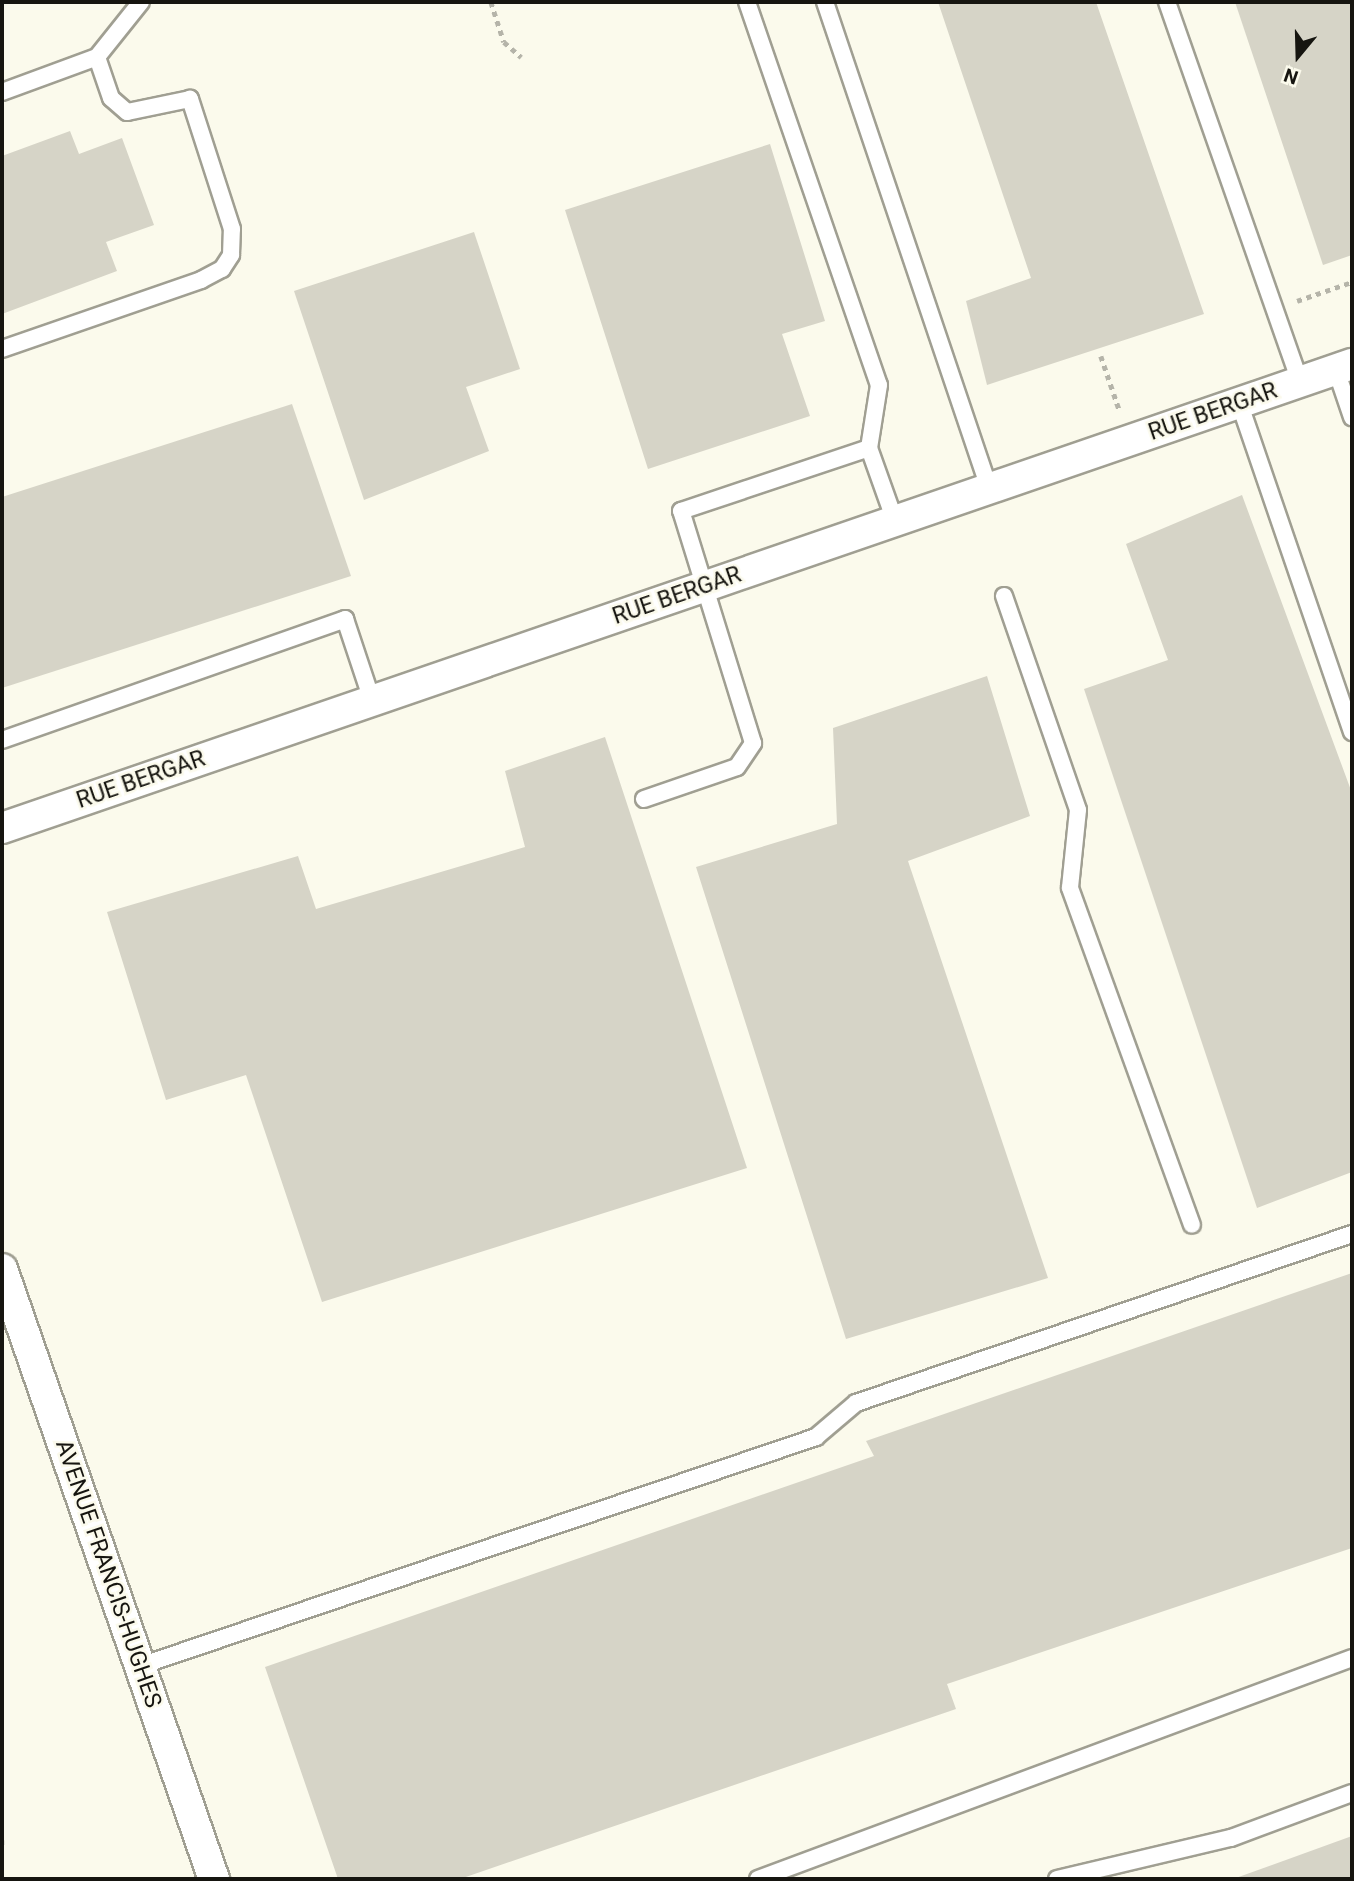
<!DOCTYPE html>
<html>
<head>
<meta charset="utf-8">
<style>
  body { margin:0 }
  #map { position:relative; width:1354px; height:1881px; overflow:hidden; background:#fbfaec; font-family:Roboto,sans-serif }
  div>[style] { position:absolute }
  [style*='--x'] { left:calc(var(--x)*1px); top:calc(var(--y)*1px); width:calc(var(--w)*1px); rotate:calc(var(--a)*1deg) }
  .building>* { inset:0; background:#d6d4c7 }
  .path>* { height:4.5px; margin-top:-2.25px; transform-origin:0; background:repeating-linear-gradient(90deg,#b5b4a9 0 5px,transparent 0 10px) }
  .roads { filter:drop-shadow(2px 0 #a09f92) drop-shadow(-2px 0 #a09f92) drop-shadow(0 2px #a09f92) drop-shadow(0 -2px #a09f92) }
  .lane>* { height:16px; margin:-8px; padding:0 8px; transform-origin:8px; border-radius:8px; background:#fff }
  .street>* { height:30px; margin:-15px; padding:0 15px; transform-origin:15px; border-radius:15px; background:#fff }
  span { translate:-50% -50%; white-space:nowrap; text-align:center; line-height:1.15; -webkit-text-stroke:5px #fbfaec; paint-order:stroke }
  .street-label { font-size:23px; color:#161510 }
  .frame { position:absolute; inset:0; border:4px solid #161510; pointer-events:none }
  .north { position:absolute; left:1263px; top:21px; width:70px; height:70px; -webkit-text-stroke:5px #fbfaec; paint-order:stroke; rotate:199deg; font-size:19px; font-weight:700; line-height:28px; text-align:center; color:#161510 }
  .north::after { content:''; display:block; margin:auto; width:24px; height:32px; background:#161510; clip-path:polygon(50% 0,100% 100%,50% 72%,0 100%) }
</style>
</head>
<body>
<div id="map">
  <div class="building">
    <i style="clip-path:polygon(938px 2px,1096px 2px,1204px 314px,987px 385px,966px 301px,1031px 278px)"></i>
    <i style="clip-path:polygon(1235px 2px,1352px 2px,1352px 255px,1323px 265px)"></i>
    <i style="clip-path:polygon(70px 131px,79px 154px,122px 138px,154px 225px,106px 242px,117px 271px,2px 314px,2px 156px)"></i>
    <i style="clip-path:polygon(770px 144px,825px 321px,782px 334px,810px 416px,648px 469px,565px 210px)"></i>
    <i style="clip-path:polygon(474px 232px,520px 369px,466px 387px,489px 451px,364px 500px,294px 291px)"></i>
    <i style="clip-path:polygon(292px 404px,351px 576px,2px 688px,2px 497px)"></i>
    <i style="clip-path:polygon(1242px 495px,1352px 793px,1352px 1172px,1257px 1208px,1084px 689px,1168px 660px,1126px 544px)"></i>
    <i style="clip-path:polygon(987px 676px,1030px 816px,908px 861px,1048px 1278px,846px 1339px,696px 867px,837px 824px,833px 728px)"></i>
    <i style="clip-path:polygon(605px 737px,747px 1168px,322px 1302px,246px 1075px,166px 1100px,107px 912px,298px 856px,316px 909px,525px 847px,505px 771px)"></i>
    <i style="clip-path:polygon(1352px 1273px,1352px 1548px,947px 1684px,956px 1709px,460px 1879px,338px 1879px,265px 1667px,874px 1456px,866px 1441px)"></i>
    <i style="clip-path:polygon(1352px 1836px,1352px 1879px,1233px 1879px)"></i>
  </div>
  <div class="path">
    <i style="--x:491;--y:2;--w:42;--a:72"></i>
    <i style="--x:504;--y:42;--w:23;--a:41"></i>
    <i style="--x:1297;--y:301;--w:58;--a:-19.1"></i>
    <i style="--x:1101;--y:356;--w:56;--a:71.2"></i>
    <i style="--x:2;--y:1840;--w:9;--a:90"></i>
  </div>
  <div class="roads">
    <div class="lane">
      <i style="--x:747;--y:2;--w:405;--a:71"></i>
      <i style="--x:879;--y:385;--w:64;--a:99"></i>
      <i style="--x:825;--y:2;--w:513;--a:71.35"></i>
      <i style="--x:1167;--y:2;--w:403;--a:70.7"></i>
      <i style="--x:2;--y:92;--w:101;--a:-20.2"></i>
      <i style="--x:97;--y:57;--w:70;--a:-51.3"></i>
      <i style="--x:2;--y:349;--w:211;--a:-19.1"></i>
      <i style="--x:201;--y:280;--w:24;--a:-28"></i>
      <i style="--x:222;--y:269;--w:17;--a:-57"></i>
      <i style="--x:231;--y:255;--w:26;--a:-88"></i>
      <i style="--x:232;--y:229;--w:137;--a:-107.9"></i>
      <i style="--x:190;--y:99;--w:64;--a:168.3"></i>
      <i style="--x:127;--y:112;--w:21;--a:-139"></i>
      <i style="--x:111;--y:98;--w:43;--a:-108.9"></i>
      <i style="--x:1336;--y:370;--w:50;--a:71.2"></i>
      <i style="--x:1239;--y:402;--w:349;--a:71.1"></i>
      <i style="--x:1004;--y:596;--w:226;--a:70.9"></i>
      <i style="--x:1078;--y:810;--w:78;--a:95.9"></i>
      <i style="--x:1070;--y:888;--w:358;--a:70.1"></i>
      <i style="--x:2;--y:740;--w:364;--a:-19.4"></i>
      <i style="--x:345;--y:619;--w:85;--a:71.6"></i>
      <i style="--x:644;--y:799;--w:98;--a:-19"></i>
      <i style="--x:737;--y:767;--w:29;--a:-56"></i>
      <i style="--x:753;--y:743;--w:243;--a:-107.2"></i>
      <i style="--x:681;--y:511;--w:198;--a:-18.5"></i>
      <i style="--x:869;--y:448;--w:77;--a:70.4"></i>
      <i style="--x:140;--y:1666;--w:714;--a:-18.71"></i>
      <i style="--x:816;--y:1437;--w:52;--a:-40.4"></i>
      <i style="--x:856;--y:1403;--w:524;--a:-18.82"></i>
      <i style="--x:758;--y:1879;--w:634;--a:-20.41"></i>
      <i style="--x:1057;--y:1879;--w:179;--a:-13.3"></i>
      <i style="--x:1231;--y:1838;--w:129;--a:-20.4"></i>
    </div>
    <div class="street">
      <i style="--x:2;--y:828;--w:1428;--a:-18.97"></i>
      <i style="--x:2;--y:1269;--w:646;--a:70.84"></i>
    </div>
  </div>
  <div class="street-label">
    <span style="left:1213px;top:412px;rotate:-19deg">RUE BERGAR</span>
    <span style="left:677px;top:596px;rotate:-19deg">RUE BERGAR</span>
    <span style="left:141px;top:780px;rotate:-19deg">RUE BERGAR</span>
    <span style="left:108px;top:1574px;rotate:71deg">AVENUE FRANCIS-HUGHES</span>
  </div>
  <div class="frame"></div>
  <div class="north">N</div>
</div>
</body>
</html>
